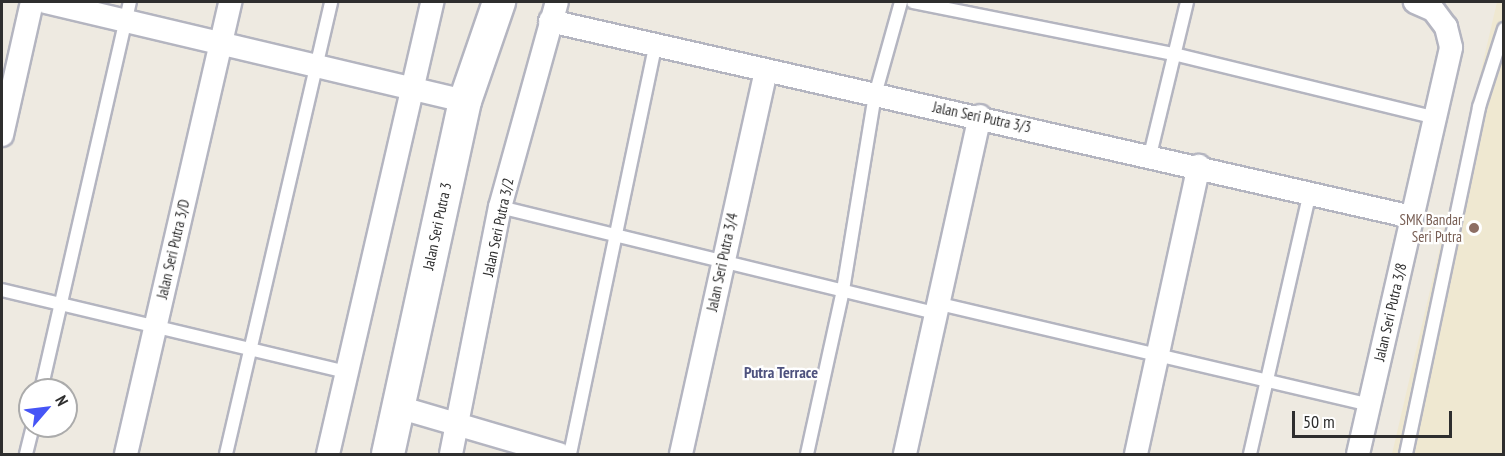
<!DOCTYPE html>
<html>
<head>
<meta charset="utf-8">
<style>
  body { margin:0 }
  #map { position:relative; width:1505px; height:456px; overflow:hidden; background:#eeeae1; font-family:"PT Sans Narrow",sans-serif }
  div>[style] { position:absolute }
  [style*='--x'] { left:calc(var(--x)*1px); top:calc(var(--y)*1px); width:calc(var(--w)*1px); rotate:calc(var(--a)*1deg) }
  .education>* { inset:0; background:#efe8d1 }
  .roads { filter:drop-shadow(2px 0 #b4b5c0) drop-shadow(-2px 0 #b4b5c0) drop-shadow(0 2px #b4b5c0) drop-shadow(0 -2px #b4b5c0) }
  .lane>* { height:12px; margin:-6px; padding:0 6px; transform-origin:6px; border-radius:6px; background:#fff }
  .street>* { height:22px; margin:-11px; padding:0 11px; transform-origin:11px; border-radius:11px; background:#fff }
  .secondary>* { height:32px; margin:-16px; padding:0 16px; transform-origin:16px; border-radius:16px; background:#fff }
  .dots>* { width:16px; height:16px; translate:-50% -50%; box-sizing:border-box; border:3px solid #fff; border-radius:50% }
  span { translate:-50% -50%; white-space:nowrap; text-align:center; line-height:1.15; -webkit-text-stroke:4.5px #fff; paint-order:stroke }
  .street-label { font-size:15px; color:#2e2e2e }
  .education-label { font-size:15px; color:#785e54 }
  .right { translate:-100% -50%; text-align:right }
  .neighbourhood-label { font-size:16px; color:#4e527e; font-weight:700 }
  .frame { position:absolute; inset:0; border:3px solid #2e2e2e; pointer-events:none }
  .north { position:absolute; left:18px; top:378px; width:60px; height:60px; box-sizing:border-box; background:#fff; border:2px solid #ababab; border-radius:50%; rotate:62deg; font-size:16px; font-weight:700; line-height:24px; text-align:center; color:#2e2e2e }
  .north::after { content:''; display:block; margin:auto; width:21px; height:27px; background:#4655f6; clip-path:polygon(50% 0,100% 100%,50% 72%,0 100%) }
  .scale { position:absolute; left:1292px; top:411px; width:160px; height:27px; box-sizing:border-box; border:3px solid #2e2e2e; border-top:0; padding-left:8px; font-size:18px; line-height:21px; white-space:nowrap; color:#2e2e2e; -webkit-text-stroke:4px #fff; paint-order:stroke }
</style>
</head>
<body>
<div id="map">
  <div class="education">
    <i style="clip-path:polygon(1497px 2px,1503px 2px,1503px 454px,1392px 454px)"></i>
  </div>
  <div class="roads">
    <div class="lane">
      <i style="--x:913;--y:2;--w:266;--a:11.3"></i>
      <i style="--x:1174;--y:54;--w:271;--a:13.7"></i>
      <i style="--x:1150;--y:155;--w:157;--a:-76.4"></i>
      <i style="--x:500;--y:207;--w:451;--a:13.7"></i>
      <i style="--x:2;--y:290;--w:355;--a:13.4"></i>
      <i style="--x:940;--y:304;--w:441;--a:13.2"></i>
      <i style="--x:41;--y:390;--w:398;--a:-77.1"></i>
      <i style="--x:26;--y:454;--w:29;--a:-76"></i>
      <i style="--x:226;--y:454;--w:464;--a:-76.9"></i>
      <i style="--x:570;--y:454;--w:417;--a:-78.2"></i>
      <i style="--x:807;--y:454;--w:168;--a:-77.6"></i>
      <i style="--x:843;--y:290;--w:198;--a:-80.7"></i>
      <i style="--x:875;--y:95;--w:97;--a:-74.4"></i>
      <i style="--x:1250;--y:454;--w:269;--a:-77.1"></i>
      <i style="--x:1406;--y:454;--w:355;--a:-78.1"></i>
      <i style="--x:1479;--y:107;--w:82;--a:-72.2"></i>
    </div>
    <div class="street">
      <i style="--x:46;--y:2;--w:431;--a:13.3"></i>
      <i style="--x:550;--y:21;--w:884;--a:12.81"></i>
      <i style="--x:2;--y:135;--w:136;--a:-77.3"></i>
      <i style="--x:398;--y:407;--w:168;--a:16.3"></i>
      <i style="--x:126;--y:454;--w:464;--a:-77"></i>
      <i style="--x:328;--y:454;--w:464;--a:-77"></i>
      <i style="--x:451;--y:454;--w:252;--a:-78.8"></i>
      <i style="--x:500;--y:207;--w:213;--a:-74.5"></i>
      <i style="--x:681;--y:454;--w:392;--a:-77.5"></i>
      <i style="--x:905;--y:454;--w:346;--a:-77.5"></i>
      <i style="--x:1136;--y:454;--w:295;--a:-77.7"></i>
      <i style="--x:1358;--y:454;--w:417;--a:-77.1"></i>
      <i style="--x:1451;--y:47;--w:21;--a:-104"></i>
      <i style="--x:1446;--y:27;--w:21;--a:-127"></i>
      <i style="--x:1433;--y:10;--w:20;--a:-156"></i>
    </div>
    <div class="secondary">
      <i style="--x:388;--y:454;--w:361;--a:-77.7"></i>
      <i style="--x:465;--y:101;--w:105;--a:-71"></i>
    </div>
  </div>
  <div class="dots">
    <i style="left:1474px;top:228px;background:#8d6e63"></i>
  </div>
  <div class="street-label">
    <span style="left:982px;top:117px;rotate:12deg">Jalan Seri Putra 3/3</span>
    <span style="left:437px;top:226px;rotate:-78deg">Jalan Seri Putra 3</span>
    <span style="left:498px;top:227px;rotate:-78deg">Jalan Seri Putra 3/2</span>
    <span style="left:173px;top:249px;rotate:-77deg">Jalan Seri Putra 3/D</span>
    <span style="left:722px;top:262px;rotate:-78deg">Jalan Seri Putra 3/4</span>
    <span style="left:1390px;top:312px;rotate:-77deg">Jalan Seri Putra 3/8</span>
  </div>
  <div class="education-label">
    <span class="right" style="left:1462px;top:228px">SMK Bandar<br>Seri Putra</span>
  </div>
  <div class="neighbourhood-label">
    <span style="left:781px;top:372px">Putra Terrace</span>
  </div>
  <div class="frame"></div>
  <div class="north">N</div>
  <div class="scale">50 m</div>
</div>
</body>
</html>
